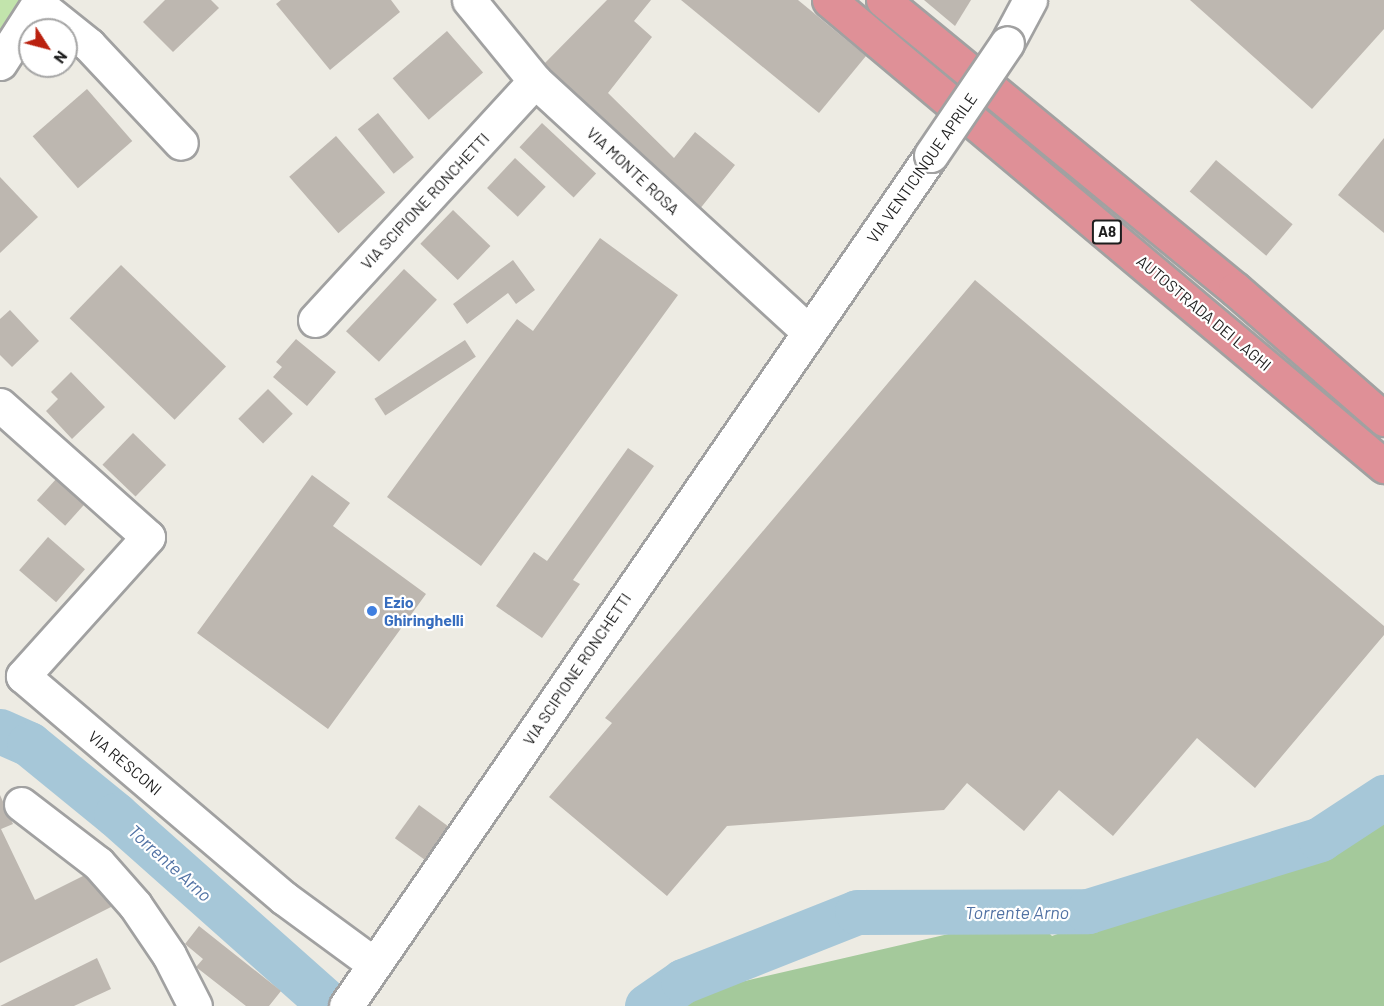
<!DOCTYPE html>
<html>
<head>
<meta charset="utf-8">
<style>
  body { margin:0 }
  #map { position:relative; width:1384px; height:1006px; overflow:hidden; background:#edebe3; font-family:Barlow,sans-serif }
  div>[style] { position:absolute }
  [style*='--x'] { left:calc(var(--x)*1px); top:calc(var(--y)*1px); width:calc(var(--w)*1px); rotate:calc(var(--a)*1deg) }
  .grass>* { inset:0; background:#c2e4ac }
  .forest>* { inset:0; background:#a4c99b }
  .river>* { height:45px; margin:-22.5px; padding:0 22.5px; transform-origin:22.5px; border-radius:22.5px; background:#a6c7d8 }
  .building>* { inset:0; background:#bdb7b0; transform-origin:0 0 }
  .roads { filter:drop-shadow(2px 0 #a1a1a1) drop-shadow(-2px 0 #a1a1a1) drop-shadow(0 2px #a1a1a1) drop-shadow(0 -2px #a1a1a1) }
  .minor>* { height:33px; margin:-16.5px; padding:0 16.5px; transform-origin:16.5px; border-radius:16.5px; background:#fff }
  .highway>* { height:33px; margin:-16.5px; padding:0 16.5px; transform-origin:16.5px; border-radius:16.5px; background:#df9097 }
  .bridges { filter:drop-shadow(2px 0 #a1a1a1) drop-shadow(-2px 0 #a1a1a1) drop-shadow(0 2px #a1a1a1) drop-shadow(0 -2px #a1a1a1) }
  .minor-bridge>* { height:33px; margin:-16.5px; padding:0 16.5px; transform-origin:16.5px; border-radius:16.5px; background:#fff }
  .dots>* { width:16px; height:16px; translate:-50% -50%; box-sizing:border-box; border:3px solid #fff; border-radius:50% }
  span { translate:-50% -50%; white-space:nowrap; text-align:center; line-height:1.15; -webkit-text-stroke:4.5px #fff; paint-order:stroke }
  .shield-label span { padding:2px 4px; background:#fff; border:2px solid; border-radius:4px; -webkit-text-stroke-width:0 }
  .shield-label { font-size:15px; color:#1d1d1d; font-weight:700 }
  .street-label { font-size:16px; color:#1d1d1d }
  .shop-label { font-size:16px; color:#366cbe; font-weight:700 }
  .left { translate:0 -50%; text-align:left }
  .water-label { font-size:18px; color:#5172a4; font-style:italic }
  .north { position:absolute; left:18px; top:18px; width:60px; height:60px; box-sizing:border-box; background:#fff; border:2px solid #a5a5a5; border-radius:50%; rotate:126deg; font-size:16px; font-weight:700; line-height:24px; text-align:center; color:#1d1d1d }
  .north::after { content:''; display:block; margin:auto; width:21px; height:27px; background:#ba210f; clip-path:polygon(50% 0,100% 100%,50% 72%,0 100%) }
</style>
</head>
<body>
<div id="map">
  <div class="grass">
    <i style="clip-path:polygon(0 0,25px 0,0 35px)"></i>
  </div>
  <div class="forest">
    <i style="clip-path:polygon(1384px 814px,1384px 1006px,671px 1006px,732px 984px,1031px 915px,1052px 936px)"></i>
  </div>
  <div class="river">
    <i style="--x:0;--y:731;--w:32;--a:24"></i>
    <i style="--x:29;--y:744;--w:112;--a:39.2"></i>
    <i style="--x:116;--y:815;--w:288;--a:41.6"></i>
    <i style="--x:647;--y:1006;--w:44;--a:-34.8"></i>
    <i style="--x:683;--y:981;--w:187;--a:-21.6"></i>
    <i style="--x:857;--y:912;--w:231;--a:-0.2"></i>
    <i style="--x:1088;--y:911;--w:243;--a:-17.2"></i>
    <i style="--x:1320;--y:839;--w:77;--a:-33.3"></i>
  </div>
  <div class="building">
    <i style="clip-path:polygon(165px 0,211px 0,219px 8px,173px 52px,143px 22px)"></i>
    <i style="clip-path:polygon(281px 0,391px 0,400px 12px,330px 70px,276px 4px)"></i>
    <i style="clip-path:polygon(607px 0,651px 0,634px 21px,652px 37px,608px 93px,674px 158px,695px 132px,735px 165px,699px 210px,543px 65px)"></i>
    <i style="clip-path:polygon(681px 0,798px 0,866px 56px,819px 113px)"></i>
    <i style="clip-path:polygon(924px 0,971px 0,955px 26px)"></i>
    <i style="clip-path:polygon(1190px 0,1384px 0,1384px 29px,1312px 109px)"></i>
    <i style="left:447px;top:31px;width:55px;height:72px;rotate:49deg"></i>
    <i style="left:87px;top:89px;width:69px;height:72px;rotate:49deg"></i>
    <i style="left:378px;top:113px;width:57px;height:26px;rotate:51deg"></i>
    <i style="left:542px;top:123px;width:74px;height:33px;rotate:43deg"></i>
    <i style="left:336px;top:136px;width:75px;height:62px;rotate:49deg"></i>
    <i style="clip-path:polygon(1384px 138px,1384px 233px,1338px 195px)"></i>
    <i style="left:515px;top:158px;width:42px;height:41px;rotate:43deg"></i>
    <i style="left:1216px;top:160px;width:100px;height:41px;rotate:40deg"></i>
    <i style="clip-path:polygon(0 177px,38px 217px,0 253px)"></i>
    <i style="left:453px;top:210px;width:52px;height:47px;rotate:44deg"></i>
    <i style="clip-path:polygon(600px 238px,678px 295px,481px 566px,387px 497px,517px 319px,533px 331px)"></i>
    <i style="clip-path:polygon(513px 260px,535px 290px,516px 304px,508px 293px,467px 324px,453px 304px)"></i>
    <i style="left:121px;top:265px;width:146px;height:74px;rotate:44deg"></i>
    <i style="left:404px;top:269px;width:45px;height:85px;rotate:43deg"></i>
    <i style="clip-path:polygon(975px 280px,1384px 626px,1384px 635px,1255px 788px,1197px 738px,1113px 836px,1059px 790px,1024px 831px,967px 783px,944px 810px,727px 826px,667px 896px,549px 797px,612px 723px,605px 718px)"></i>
    <i style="clip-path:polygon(10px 310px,39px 341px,12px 367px,0 355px,0 319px)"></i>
    <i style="clip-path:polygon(296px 339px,336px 372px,307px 406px,273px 377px,282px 367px,276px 362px)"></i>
    <i style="left:465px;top:340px;width:20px;height:108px;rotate:57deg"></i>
    <i style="clip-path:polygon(71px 372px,105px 407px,72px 439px,46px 411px,58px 399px,51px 392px)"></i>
    <i style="left:268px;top:389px;width:35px;height:42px;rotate:45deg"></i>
    <i style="left:133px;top:433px;width:46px;height:44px;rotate:44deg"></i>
    <i style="clip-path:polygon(628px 448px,654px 466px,573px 580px,580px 584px,542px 638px,496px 606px,534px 552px,547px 561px)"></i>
    <i style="clip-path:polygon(312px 475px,350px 503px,333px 526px,426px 594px,328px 729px,197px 633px)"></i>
    <i style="left:57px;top:478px;width:38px;height:30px;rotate:42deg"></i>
    <i style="left:48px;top:537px;width:49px;height:44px;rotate:41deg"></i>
    <i style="clip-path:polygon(0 795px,13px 824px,1px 829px,35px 900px,95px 870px,113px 906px,0 963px)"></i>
    <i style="left:419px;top:805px;width:39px;height:41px;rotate:36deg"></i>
    <i style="clip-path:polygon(199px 926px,281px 991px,269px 1006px,246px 1006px,196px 967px,203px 959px,185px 944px)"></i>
    <i style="clip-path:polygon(97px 958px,111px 989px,74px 1006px,0 1006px)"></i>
  </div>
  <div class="roads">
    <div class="minor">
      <i style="--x:40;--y:0;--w:4;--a:117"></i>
      <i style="--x:38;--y:4;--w:65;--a:38.8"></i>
      <i style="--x:89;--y:45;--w:134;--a:46.8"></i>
      <i style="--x:469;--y:0;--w:104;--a:50.8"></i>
      <i style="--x:535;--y:81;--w:372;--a:42.5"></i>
      <i style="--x:1007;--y:43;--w:49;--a:-61.9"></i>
      <i style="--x:0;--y:63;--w:70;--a:-57.2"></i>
      <i style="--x:315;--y:320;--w:325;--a:-47.4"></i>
      <i style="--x:0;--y:405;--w:198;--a:41.7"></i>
      <i style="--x:148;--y:537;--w:187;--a:132"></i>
      <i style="--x:23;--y:676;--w:343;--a:40.4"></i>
      <i style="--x:284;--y:898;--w:112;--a:36.3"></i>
      <i style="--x:21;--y:804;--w:97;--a:37.5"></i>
      <i style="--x:98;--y:863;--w:56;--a:48.6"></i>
      <i style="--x:135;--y:905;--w:60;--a:55.8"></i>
      <i style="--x:169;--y:955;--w:57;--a:63"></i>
      <i style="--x:346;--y:1006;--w:1033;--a:-55.49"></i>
    </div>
    <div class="highway">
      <i style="--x:829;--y:0;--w:725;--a:40.02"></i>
      <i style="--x:883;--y:0;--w:455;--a:39.4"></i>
      <i style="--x:1235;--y:289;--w:198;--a:41.1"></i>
    </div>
  </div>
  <div class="bridges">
    <div class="minor-bridge">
      <i style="--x:931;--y:155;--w:135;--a:-55.8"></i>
    </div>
  </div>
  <div class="dots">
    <i style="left:372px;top:611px;background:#3f7fe0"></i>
  </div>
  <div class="shield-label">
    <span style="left:1107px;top:232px">A8</span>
  </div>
  <div class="street-label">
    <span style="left:922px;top:168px;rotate:-55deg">VIA VENTICINQUE APRILE</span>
    <span style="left:633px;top:171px;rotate:43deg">VIA MONTE ROSA</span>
    <span style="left:425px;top:201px;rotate:-47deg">VIA SCIPIONE RONCHETTI</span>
    <span style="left:1204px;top:313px;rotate:40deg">AUTOSTRADA DEI LAGHI</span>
    <span style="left:577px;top:669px;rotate:-56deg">VIA SCIPIONE RONCHETTI</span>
    <span style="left:125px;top:763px;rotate:40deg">VIA RESCONI</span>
  </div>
  <div class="shop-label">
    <span class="left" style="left:384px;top:611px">Ezio<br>Ghiringhelli</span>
  </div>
  <div class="water-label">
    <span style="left:170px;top:863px;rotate:42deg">Torrente Arno</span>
    <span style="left:1017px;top:912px">Torrente Arno</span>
  </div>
  <div class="north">N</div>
</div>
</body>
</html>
